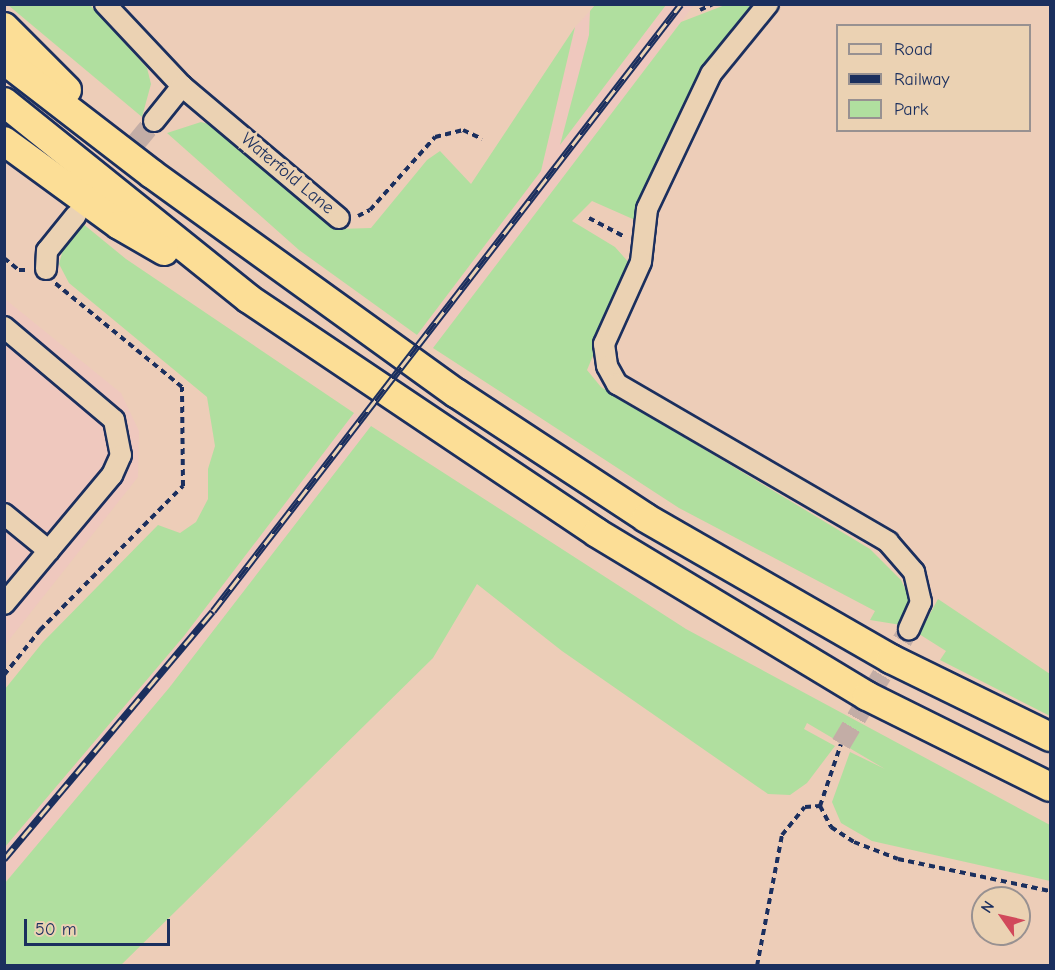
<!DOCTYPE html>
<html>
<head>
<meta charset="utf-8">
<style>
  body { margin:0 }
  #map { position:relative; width:1055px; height:970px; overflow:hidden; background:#edcdb8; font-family:"Comic Neue",sans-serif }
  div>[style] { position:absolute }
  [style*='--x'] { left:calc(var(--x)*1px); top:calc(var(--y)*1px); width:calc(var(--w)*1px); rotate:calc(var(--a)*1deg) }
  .built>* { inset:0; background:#efc8be }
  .green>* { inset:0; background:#b0df9f }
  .minor-tunnel>* { height:20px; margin-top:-10px; transform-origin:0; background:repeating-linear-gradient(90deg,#c3ada6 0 20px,transparent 0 30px) }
  .path>* { height:4px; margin-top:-2px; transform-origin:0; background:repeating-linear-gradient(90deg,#1b2f5e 0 6px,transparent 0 10.5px) }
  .roads { filter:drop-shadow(2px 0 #1b2f5e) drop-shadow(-2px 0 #1b2f5e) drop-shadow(0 2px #1b2f5e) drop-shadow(0 -2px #1b2f5e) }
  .minor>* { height:20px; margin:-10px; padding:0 10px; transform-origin:10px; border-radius:10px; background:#ebd2b3 }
  .highway>* { height:28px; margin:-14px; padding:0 14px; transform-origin:14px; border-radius:14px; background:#fcde96 }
  .rail>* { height:7px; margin-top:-3.5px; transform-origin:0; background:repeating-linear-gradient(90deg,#ebd2b3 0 14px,#1b2f5e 0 28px); box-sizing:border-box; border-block:2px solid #1b2f5e }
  span { translate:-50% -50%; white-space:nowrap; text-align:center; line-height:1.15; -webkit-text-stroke:6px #ebd2b3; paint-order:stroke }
  .street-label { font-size:18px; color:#1b2f5e }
  .frame { position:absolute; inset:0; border:6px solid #1b2f5e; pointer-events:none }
  .legend { position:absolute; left:836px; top:24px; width:195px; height:108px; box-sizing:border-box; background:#ebd2b3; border:2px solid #989191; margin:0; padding:8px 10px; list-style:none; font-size:18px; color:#1b2f5e }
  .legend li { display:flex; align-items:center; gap:12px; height:30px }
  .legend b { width:30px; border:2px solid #989191 }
  .north { position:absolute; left:971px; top:886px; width:60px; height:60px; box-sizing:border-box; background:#ebd2b3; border:2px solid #989191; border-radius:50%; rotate:304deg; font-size:16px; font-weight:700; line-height:24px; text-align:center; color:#1b2f5e }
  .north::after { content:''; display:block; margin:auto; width:21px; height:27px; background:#d1495b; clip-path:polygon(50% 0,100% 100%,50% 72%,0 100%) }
  .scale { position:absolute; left:24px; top:919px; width:146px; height:27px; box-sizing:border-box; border:3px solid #1b2f5e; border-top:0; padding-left:8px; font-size:18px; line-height:21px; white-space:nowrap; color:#1b2f5e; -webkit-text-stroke:4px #ebd2b3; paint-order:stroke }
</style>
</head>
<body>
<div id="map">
  <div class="built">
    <i style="clip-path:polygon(666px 5px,694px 5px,433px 348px,417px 335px,541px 171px,575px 27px,590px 11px,589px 35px,561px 143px)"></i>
    <i style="clip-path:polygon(5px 299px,121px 393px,139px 431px,138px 477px,5px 645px)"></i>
    <i style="clip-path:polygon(354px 413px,371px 426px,334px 477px,169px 688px,5px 883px,5px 847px,184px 636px)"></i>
  </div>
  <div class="green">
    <i style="clip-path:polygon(8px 5px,90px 5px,147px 68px,151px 84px,142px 117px)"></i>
    <i style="clip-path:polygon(595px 5px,666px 5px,560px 145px,589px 35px,590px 11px)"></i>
    <i style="clip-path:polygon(725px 5px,756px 5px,726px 38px,691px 93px,635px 220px,592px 201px,572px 221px,615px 247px,631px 265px,587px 370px,601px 387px,870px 549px,901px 580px,912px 603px,901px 625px,870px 620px,875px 611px,679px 508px,433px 348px,681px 22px)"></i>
    <i style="clip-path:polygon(575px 27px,541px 171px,417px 335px,299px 250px,167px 133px,201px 122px,216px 126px,338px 229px,371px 228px,427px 160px,440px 151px,471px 184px)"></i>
    <i style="clip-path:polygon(82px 223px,126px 259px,354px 413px,184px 636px,5px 847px,5px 689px,43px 642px,158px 525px,180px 533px,196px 522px,208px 499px,208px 469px,215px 446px,207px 397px,69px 283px,59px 264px,64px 246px)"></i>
    <i style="clip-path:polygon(371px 426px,686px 629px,1050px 825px,1050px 881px,872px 841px,841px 823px,832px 802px,850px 752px,885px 769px,807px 723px,804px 729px,835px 746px,807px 783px,790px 795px,768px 794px,562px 651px,477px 584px,433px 658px,121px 965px,5px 965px,5px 883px,169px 688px)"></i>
    <i style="clip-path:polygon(938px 599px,1050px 674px,1050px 716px,940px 660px,946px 651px,919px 634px)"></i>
  </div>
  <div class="minor-tunnel">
    <i style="--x:97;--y:190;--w:89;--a:-50.4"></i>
    <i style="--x:841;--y:744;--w:134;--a:-59.4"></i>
  </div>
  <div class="path">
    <i style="--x:700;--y:10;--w:14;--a:-25"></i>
    <i style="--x:358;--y:216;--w:13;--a:-27"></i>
    <i style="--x:370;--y:210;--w:98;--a:-48.3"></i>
    <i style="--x:435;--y:137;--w:29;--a:-14"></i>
    <i style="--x:463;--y:130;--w:21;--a:25"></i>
    <i style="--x:589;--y:218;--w:41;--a:27.8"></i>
    <i style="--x:4;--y:258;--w:19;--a:39"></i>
    <i style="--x:19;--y:270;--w:9;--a:0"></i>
    <i style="--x:4;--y:675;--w:58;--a:-51.3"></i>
    <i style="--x:40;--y:630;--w:203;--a:-45.2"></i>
    <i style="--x:183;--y:486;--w:99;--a:-90.6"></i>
    <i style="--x:182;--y:387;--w:164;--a:-140.7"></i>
    <i style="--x:820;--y:806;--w:24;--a:62"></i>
    <i style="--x:831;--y:827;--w:27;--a:33"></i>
    <i style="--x:854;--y:842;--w:47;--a:21.1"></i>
    <i style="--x:898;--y:859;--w:155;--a:11.9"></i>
    <i style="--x:757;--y:966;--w:133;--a:-79.2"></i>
    <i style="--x:782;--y:835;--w:36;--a:-51"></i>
    <i style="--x:805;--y:807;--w:15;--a:-4"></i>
    <i style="--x:820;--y:806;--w:65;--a:-71.3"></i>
  </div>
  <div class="roads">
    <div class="minor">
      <i style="--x:105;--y:4;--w:112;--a:46.8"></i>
      <i style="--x:182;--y:86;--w:205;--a:40.1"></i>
      <i style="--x:768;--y:4;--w:90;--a:129.2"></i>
      <i style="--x:711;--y:74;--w:149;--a:115.4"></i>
      <i style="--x:647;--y:209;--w:53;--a:96.5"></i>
      <i style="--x:641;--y:262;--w:90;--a:114.3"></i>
      <i style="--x:604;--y:344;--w:22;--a:82"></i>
      <i style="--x:607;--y:366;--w:21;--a:61"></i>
      <i style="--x:617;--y:384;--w:314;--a:30.2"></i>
      <i style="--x:888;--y:542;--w:40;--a:49"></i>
      <i style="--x:914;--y:572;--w:31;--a:77"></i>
      <i style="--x:921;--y:602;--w:30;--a:114"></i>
      <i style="--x:154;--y:121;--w:45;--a:-51.3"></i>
      <i style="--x:46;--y:269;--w:18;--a:-87"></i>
      <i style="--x:47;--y:251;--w:46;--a:-51.1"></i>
      <i style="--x:4;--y:327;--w:144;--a:40.2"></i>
      <i style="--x:114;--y:420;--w:36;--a:79"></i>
      <i style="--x:121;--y:455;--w:22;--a:114"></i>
      <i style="--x:112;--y:475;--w:168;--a:129.9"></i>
      <i style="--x:4;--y:514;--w:58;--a:39.4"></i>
    </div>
    <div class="highway">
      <i style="--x:4;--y:27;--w:89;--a:45"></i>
      <i style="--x:4;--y:60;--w:187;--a:37.6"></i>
      <i style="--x:152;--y:174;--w:375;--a:35.8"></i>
      <i style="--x:456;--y:393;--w:227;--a:33.3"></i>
      <i style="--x:646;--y:518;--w:283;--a:29.9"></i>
      <i style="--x:891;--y:659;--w:177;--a:26.1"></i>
      <i style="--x:4;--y:102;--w:314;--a:38.8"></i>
      <i style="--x:249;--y:299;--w:419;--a:33.9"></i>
      <i style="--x:597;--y:533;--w:315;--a:31.1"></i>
      <i style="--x:867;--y:696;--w:204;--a:26.4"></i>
      <i style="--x:4;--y:141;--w:142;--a:36.1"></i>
      <i style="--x:119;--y:225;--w:52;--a:30"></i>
    </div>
  </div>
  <div class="rail">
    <i style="--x:4;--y:859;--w:324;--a:-49.9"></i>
    <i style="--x:213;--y:611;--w:766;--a:-52.37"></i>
  </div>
  <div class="street-label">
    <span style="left:287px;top:174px;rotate:40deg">Waterfold Lane</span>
  </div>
  <div class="frame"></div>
  <ul class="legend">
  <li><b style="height:8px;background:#ebd2b3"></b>Road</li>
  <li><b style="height:8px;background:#1b2f5e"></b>Railway</li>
  <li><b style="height:16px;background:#b0df9f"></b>Park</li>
  </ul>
  <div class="north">N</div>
  <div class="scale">50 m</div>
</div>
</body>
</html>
